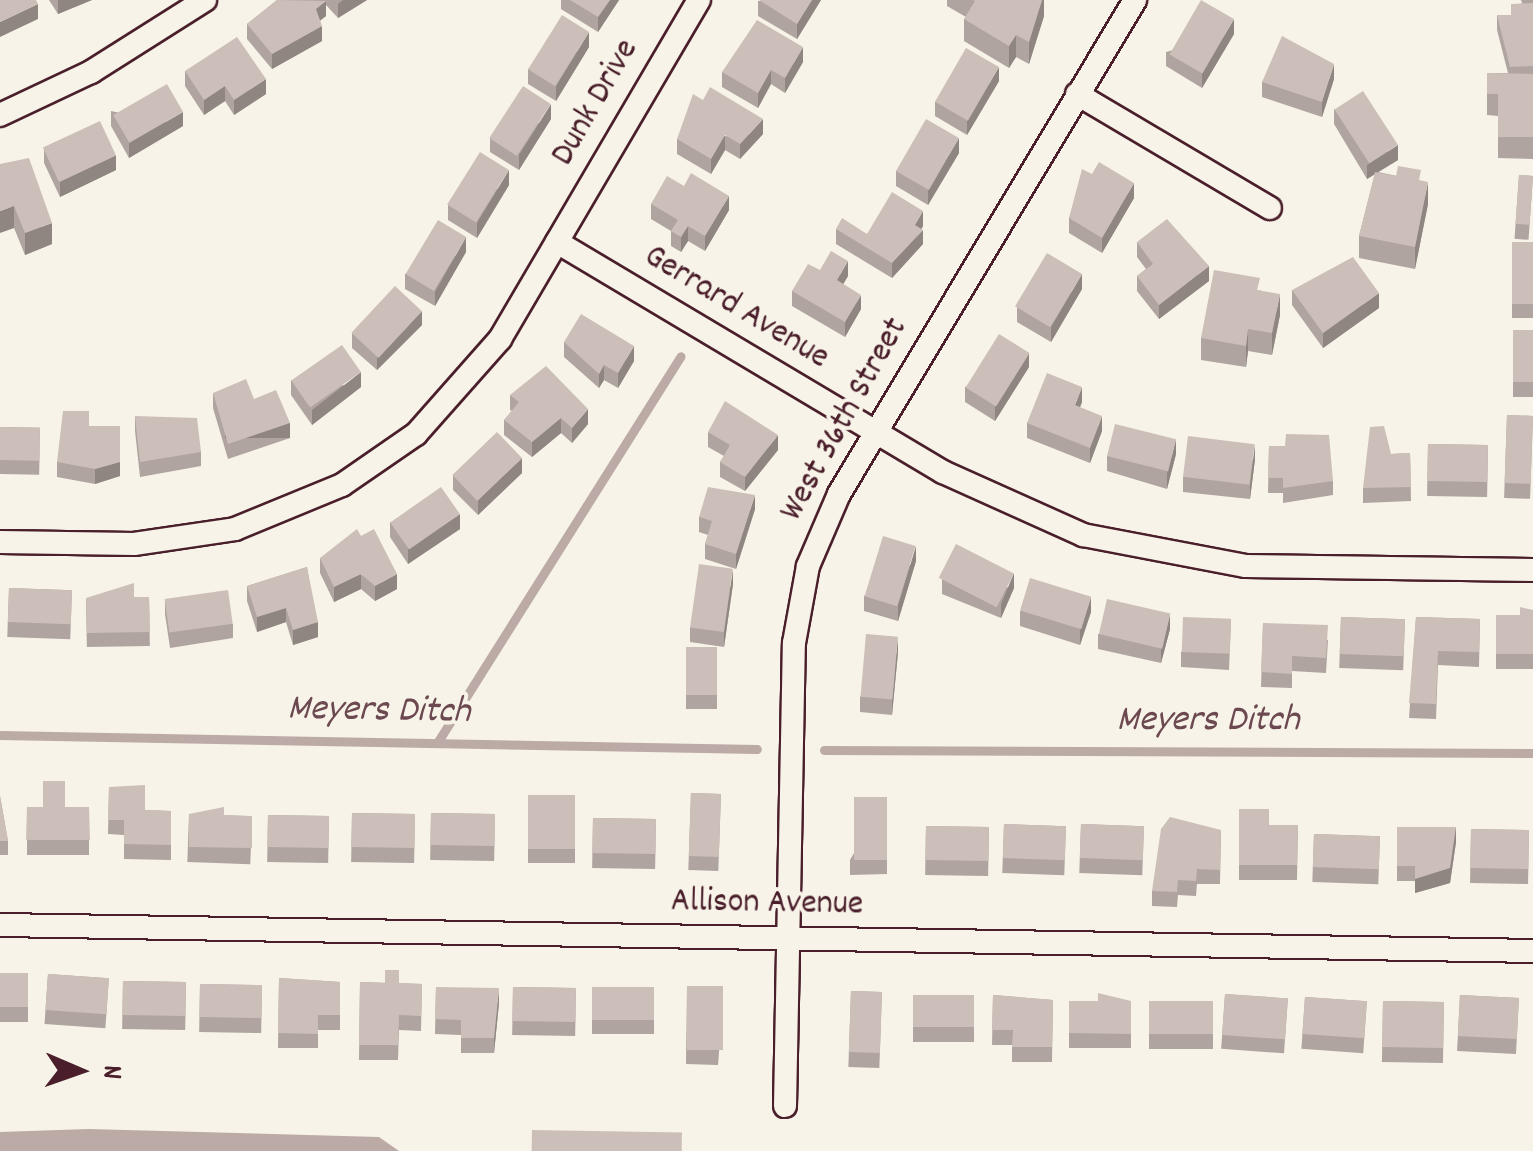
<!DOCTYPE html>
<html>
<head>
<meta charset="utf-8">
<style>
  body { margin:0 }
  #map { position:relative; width:1533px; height:1151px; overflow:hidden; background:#f7f3e8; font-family:Dekko,sans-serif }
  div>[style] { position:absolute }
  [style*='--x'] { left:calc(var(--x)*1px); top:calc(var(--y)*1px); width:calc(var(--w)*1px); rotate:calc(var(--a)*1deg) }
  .water>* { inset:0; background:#bcaaa7 }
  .stream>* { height:9px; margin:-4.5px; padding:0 4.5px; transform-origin:4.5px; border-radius:4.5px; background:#bcaaa7 }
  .roads { filter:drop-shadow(2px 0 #4a1f2b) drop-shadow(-2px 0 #4a1f2b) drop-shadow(0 2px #4a1f2b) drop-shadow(0 -2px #4a1f2b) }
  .street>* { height:22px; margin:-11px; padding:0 11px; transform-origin:11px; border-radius:11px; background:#f7f3e8 }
  .wall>* { inset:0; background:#afa49f; transform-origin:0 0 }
  .shaded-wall>* { inset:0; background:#8f8682; transform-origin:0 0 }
  .building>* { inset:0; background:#ccbfb9; transform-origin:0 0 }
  span { translate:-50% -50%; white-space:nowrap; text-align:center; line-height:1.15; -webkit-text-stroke:8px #f7f3e8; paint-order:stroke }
  .street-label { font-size:35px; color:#4a1f2b }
  .water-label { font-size:38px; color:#6c4950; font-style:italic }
  .north { position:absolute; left:30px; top:1021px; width:100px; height:100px; -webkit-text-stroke:8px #f7f3e8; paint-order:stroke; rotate:92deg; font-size:28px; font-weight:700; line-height:40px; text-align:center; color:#4a1f2b }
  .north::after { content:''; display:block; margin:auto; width:35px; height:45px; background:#4a1f2b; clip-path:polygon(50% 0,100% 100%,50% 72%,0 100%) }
</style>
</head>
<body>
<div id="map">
  <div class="water">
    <i style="clip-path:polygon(88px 1129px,379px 1137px,399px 1151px,0 1151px,0 1132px)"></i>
  </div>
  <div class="stream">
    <i style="--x:0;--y:735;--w:757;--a:1.06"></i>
    <i style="--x:437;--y:743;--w:457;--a:-57.8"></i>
    <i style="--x:824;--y:750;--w:709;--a:0.24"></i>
  </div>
  <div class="roads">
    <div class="street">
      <i style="--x:1077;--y:94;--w:224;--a:30.6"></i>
      <i style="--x:0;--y:115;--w:101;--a:-25.3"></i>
      <i style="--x:91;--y:72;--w:135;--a:-32.3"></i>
      <i style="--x:557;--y:242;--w:449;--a:30.8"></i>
      <i style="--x:943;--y:472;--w:154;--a:24.2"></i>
      <i style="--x:1083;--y:535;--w:166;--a:10.8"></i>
      <i style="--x:1246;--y:566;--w:287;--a:0.8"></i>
      <i style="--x:0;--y:542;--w:134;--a:0.9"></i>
      <i style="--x:134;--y:544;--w:102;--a:-8.4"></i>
      <i style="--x:235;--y:529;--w:116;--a:-22.4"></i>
      <i style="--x:342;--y:485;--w:90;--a:-34.6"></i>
      <i style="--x:416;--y:434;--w:127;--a:-48.5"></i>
      <i style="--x:500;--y:339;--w:393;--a:-59.6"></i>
      <i style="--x:0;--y:925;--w:1533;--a:0.97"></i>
      <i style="--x:785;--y:1106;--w:463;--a:-88.9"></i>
      <i style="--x:794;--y:643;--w:78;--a:-79.7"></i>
      <i style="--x:808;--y:566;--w:78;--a:-66.7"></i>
      <i style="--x:839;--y:494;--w:576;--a:-59.07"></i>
    </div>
  </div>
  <div class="wall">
    <i style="clip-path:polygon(49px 0,92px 0,58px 14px)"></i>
    <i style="clip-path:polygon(277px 0,367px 0,338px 18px,326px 5px,326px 16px,320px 20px,322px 41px,272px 69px,247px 39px,247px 24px)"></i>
    <i style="clip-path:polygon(561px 0,619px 0,598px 32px,561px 9px)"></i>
    <i style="clip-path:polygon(821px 0,797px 39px,758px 16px,758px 1px)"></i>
    <i style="clip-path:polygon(947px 0,1044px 0,1044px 16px,1029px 64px,1016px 57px,1009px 68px,964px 41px,964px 19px,966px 17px,947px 6px)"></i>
    <i style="clip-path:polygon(1521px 0,1533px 0,1533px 159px,1498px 158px,1498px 116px,1487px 115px,1487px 73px,1508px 73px,1497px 30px,1497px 15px,1511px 15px,1522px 3px)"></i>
    <i style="clip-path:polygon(1234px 34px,1202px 88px,1166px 66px,1166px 52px)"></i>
    <i style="clip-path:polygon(589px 47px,556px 101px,528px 84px,528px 69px)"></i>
    <i style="clip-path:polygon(803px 62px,785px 93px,771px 84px,758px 108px,722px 87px,722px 72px)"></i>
    <i style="clip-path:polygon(185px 71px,266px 94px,234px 115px,225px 101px,204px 115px,185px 86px)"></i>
    <i style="clip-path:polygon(1334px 79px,1322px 117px,1262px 97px,1262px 82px)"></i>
    <i style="clip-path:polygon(999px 81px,967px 135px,935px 116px,935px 102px)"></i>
    <i style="clip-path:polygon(1334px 109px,1398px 160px,1378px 172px,1421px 181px,1428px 204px,1415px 269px,1359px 258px,1359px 236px,1375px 174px,1367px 179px,1334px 124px)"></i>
    <i style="clip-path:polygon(111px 111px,183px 126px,129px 158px,111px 126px)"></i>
    <i style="clip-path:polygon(551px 119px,519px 170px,490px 152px,490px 138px)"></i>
    <i style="clip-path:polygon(763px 134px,740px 159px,725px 150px,711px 174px,677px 154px,677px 139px)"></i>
    <i style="clip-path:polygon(44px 149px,116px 170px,60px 197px,44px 163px)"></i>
    <i style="clip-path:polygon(959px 153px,928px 205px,896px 186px,896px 171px)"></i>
    <i style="clip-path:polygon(0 164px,52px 244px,25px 255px,14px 228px)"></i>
    <i style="clip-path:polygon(1092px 174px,1134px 198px,1102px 253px,1069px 233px,1069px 218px)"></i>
    <i style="left:1519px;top:175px;width:14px;height:64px;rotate:4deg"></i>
    <i style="clip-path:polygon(509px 185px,477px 238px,448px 220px,448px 205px)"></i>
    <i style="clip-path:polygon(684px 186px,729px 210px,705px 251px,688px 241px,681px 252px,671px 246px,671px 231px,651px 219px,651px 204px)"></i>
    <i style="clip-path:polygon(923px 226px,921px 229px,923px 244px,892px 278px,836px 244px,836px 229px,867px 234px)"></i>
    <i style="clip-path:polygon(1137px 242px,1209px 281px,1159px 319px,1137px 291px,1137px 276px,1146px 269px,1137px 257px)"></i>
    <i style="left:1512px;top:242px;width:21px;height:76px"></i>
    <i style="clip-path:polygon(466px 252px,435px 306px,405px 289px,405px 274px)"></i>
    <i style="clip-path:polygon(820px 270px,848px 276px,843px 284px,861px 309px,845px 337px,792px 306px,792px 291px)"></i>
    <i style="clip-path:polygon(1082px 289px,1051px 342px,1017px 322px,1017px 307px)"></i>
    <i style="clip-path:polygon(1260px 290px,1280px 315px,1272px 355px,1248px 351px,1246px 367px,1201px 360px,1201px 338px)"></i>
    <i style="clip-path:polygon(1292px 290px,1379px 308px,1323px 348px,1292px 305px)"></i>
    <i style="clip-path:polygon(422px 325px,377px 370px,352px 348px,352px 333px)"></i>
    <i style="left:1513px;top:330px;width:20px;height:67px"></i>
    <i style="clip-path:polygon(564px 342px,634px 361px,618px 388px,604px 380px,599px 388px,564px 357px)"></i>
    <i style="clip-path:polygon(1029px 367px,995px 421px,965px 402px,965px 387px)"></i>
    <i style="clip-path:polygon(291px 380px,361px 387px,312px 425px,291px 395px)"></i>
    <i style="clip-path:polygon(213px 393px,254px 399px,290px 438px,228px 459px,213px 408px)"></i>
    <i style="clip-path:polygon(510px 395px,588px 424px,572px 443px,561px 433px,532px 457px,504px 435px,504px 420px,512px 411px,510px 410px)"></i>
    <i style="clip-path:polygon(1082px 402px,1080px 407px,1102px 431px,1090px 463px,1027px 438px,1027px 423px)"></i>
    <i style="left:1507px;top:415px;width:26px;height:83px;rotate:2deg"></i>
    <i style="clip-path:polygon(135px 416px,201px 452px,201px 466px,140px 477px,135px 431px)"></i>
    <i style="clip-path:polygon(89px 426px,120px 426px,120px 476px,95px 484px,57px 477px,57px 462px)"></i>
    <i style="left:0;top:427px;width:40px;height:47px;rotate:1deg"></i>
    <i style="clip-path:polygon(708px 432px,778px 450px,745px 491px,720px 477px,720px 462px,724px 456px,708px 447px)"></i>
    <i style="left:1428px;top:444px;width:60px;height:52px;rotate:1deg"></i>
    <i style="clip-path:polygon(1269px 446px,1333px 481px,1333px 495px,1283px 503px,1283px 493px,1268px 493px)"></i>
    <i style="clip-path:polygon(1410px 453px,1411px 501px,1363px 503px,1363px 488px,1391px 454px)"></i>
    <i style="clip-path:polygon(1176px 454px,1167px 489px,1107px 471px,1107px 456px)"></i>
    <i style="clip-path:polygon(1255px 459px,1250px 499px,1183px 492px,1183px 477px)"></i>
    <i style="clip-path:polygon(522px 473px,478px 515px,453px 490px,453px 475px)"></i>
    <i style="clip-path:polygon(755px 509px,736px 569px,705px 559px,705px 544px,708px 535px,699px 532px,699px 517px)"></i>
    <i style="clip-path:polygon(390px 522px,460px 529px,408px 564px,390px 537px)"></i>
    <i style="clip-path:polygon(320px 558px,397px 589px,375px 601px,361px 589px,334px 602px,320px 573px)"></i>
    <i style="clip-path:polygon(916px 561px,898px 621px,864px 611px,864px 596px)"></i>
    <i style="clip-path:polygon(307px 567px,318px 637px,293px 645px,286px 622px,257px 632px,247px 601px,247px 586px)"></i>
    <i style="clip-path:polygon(942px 579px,1014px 588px,1001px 618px,942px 594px)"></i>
    <i style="clip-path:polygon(733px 584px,724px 647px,690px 642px,690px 627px)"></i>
    <i style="left:9px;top:588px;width:63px;height:49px;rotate:2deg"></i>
    <i style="left:149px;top:597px;width:49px;height:63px;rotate:89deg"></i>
    <i style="clip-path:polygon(165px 600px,233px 624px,233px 638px,170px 648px,165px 614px)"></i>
    <i style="clip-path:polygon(1533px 610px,1533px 669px,1496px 669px,1496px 615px,1520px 615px)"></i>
    <i style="clip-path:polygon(1020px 611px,1091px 612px,1080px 645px,1020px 626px)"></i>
    <i style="left:1341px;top:617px;width:64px;height:51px;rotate:2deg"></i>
    <i style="clip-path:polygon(1416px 617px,1480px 619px,1479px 667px,1438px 665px,1436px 719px,1409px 718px)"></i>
    <i style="clip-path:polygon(1231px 619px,1229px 670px,1181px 667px,1181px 652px)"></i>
    <i style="clip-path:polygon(1263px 623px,1328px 640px,1326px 673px,1292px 671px,1292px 688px,1261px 687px)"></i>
    <i style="clip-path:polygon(1170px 629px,1161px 663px,1098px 649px,1098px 634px)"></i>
    <i style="left:686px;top:647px;width:31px;height:62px"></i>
    <i style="clip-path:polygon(898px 652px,892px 715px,860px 712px,860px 697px)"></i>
    <i style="clip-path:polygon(109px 787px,145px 810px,171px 811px,171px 860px,124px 859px,124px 835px,108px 834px)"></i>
    <i style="left:691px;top:793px;width:30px;height:77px;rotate:2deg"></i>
    <i style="left:528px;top:795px;width:47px;height:68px"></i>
    <i style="clip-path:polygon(0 796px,8px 841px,8px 855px,0 855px)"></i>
    <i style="clip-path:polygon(887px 797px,887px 874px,850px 875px,850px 860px)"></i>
    <i style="left:27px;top:807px;width:62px;height:48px"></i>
    <i style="clip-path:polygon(1239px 809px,1269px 825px,1298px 825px,1297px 880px,1239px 880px)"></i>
    <i style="left:352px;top:813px;width:63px;height:49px;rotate:1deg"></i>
    <i style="left:431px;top:813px;width:64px;height:47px;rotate:1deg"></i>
    <i style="left:189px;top:814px;width:63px;height:48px;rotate:2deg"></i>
    <i style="left:268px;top:815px;width:61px;height:47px;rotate:1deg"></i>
    <i style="left:593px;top:818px;width:63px;height:50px;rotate:1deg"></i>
    <i style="left:1004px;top:824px;width:62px;height:49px;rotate:2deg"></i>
    <i style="left:1081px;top:824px;width:63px;height:49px;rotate:2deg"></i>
    <i style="left:926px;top:826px;width:63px;height:49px;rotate:1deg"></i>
    <i style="clip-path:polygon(1397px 827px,1456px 842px,1450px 883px,1415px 893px,1415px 881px,1397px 881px)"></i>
    <i style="left:1471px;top:829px;width:58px;height:54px;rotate:1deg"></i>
    <i style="clip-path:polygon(1221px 830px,1220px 884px,1197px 884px,1196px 896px,1178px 895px,1177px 907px,1152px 906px,1152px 891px)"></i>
    <i style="left:1314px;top:834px;width:66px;height:48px;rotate:2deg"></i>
    <i style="left:0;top:973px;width:28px;height:49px"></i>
    <i style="left:48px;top:974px;width:61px;height:50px;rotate:4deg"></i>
    <i style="clip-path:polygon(279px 978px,340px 982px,340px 1030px,318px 1030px,318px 1048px,278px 1048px)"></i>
    <i style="left:123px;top:981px;width:63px;height:48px;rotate:1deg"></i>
    <i style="clip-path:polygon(360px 982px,422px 984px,421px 1031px,399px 1030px,398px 1060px,359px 1060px)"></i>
    <i style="left:200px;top:984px;width:62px;height:48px;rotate:1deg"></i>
    <i style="clip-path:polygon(687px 986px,723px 1001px,718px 1065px,686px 1064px)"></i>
    <i style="clip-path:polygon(436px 987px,499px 1003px,494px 1053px,461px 1053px,461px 1035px,435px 1034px)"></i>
    <i style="left:513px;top:987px;width:63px;height:48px;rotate:1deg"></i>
    <i style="left:592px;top:987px;width:62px;height:47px"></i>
    <i style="left:851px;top:991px;width:31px;height:76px;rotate:2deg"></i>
    <i style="left:1225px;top:994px;width:63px;height:55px;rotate:4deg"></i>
    <i style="left:913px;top:995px;width:61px;height:47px"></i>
    <i style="clip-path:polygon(993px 995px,1053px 1000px,1052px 1062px,1012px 1062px,1012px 1045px,992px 1045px)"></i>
    <i style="left:1460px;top:995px;width:59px;height:56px;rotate:3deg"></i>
    <i style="left:1305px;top:997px;width:62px;height:52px;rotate:4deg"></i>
    <i style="left:1069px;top:1001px;width:62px;height:47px"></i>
    <i style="left:1149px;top:1001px;width:64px;height:48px"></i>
    <i style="left:1383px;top:1001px;width:61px;height:61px;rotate:1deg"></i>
  </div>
  <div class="shaded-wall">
    <i style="clip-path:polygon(58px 0,92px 0,58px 14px)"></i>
    <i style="clip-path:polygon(343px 0,367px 0,338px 18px,338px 4px)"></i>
    <i style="clip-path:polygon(610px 0,619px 0,598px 32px,598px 17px)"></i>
    <i style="clip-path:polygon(812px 0,821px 0,797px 39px,797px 24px)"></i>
    <i style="clip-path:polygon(1042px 0,1044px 0,1044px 16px,1029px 64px,1029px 42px)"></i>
    <i style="clip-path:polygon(326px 1px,326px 16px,316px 24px,316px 9px)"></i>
    <i style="clip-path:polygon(38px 4px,38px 19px,0 37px,0 22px)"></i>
    <i style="clip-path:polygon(1234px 19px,1234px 34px,1202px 88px,1202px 73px)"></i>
    <i style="clip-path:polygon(322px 26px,322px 41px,272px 69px,272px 54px)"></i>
    <i style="clip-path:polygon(589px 32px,589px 47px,556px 101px,556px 86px)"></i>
    <i style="clip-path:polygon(1016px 35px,1016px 57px,1009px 68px,1009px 46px)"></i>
    <i style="clip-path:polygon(803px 47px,803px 62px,785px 93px,785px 78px)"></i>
    <i style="clip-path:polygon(1334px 64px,1334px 79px,1322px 117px,1322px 102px)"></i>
    <i style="clip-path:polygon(999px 67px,999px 81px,967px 135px,967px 121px)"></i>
    <i style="clip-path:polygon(771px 70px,771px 84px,758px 108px,758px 93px)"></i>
    <i style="clip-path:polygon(266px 79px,266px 94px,234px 115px,234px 100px)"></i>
    <i style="clip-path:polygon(225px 86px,225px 101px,204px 115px,204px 100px)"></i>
    <i style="clip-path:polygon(551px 104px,551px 119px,519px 170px,519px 155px)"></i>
    <i style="clip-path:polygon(183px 112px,183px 126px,129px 158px,129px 143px)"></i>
    <i style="clip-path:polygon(763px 119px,763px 134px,740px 159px,740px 144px)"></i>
    <i style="clip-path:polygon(725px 135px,725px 150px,711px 174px,711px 159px)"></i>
    <i style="clip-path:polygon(959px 138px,959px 153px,928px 205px,928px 190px)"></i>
    <i style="clip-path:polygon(1398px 145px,1398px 160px,1367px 179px,1367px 165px)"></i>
    <i style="clip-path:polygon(116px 155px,116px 170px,60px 197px,60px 182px)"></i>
    <i style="clip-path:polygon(509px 170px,509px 185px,477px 238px,477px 223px)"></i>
    <i style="clip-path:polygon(1428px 182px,1428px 204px,1415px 269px,1415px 247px)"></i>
    <i style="clip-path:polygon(1134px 183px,1134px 198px,1102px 253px,1102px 238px)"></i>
    <i style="clip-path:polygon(729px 196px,729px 210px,705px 251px,705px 236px)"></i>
    <i style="clip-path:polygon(14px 206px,14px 228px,0 233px,0 211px)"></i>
    <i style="clip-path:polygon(923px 211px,923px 226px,917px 237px,923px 230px,923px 244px,892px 278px,892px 263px)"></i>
    <i style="clip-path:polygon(52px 223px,52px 244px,25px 255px,25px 233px)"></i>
    <i style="clip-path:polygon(688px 226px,688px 241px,681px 252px,681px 237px)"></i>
    <i style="clip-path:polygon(466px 237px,466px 252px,435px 306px,435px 292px)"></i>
    <i style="clip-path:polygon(848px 261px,848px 276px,837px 295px,837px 280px)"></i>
    <i style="clip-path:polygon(1209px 266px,1209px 281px,1159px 319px,1159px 305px)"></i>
    <i style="clip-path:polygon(1082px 274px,1082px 289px,1051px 342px,1051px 327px)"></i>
    <i style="clip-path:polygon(1379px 293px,1379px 308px,1323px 348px,1323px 333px)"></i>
    <i style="clip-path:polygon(1280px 294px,1280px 315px,1272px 355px,1272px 333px)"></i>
    <i style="clip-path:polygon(861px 295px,861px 309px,845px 337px,845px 322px)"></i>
    <i style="clip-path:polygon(422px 311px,422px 325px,377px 370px,377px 355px)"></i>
    <i style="clip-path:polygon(1248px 329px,1248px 351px,1246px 367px,1246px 346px)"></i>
    <i style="clip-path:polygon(634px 346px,634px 361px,618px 388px,618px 373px)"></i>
    <i style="clip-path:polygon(1029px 353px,1029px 367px,995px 421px,995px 406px)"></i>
    <i style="clip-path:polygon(604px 365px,604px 380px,599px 388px,599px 374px)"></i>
    <i style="clip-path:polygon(361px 372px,361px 387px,312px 425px,312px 410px)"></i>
    <i style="clip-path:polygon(1082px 387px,1082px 402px,1075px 420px,1075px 405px)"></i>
    <i style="clip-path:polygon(588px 409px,588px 424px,572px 443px,572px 428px)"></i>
    <i style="clip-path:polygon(1102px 416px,1102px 431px,1090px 463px,1090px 448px)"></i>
    <i style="clip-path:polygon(561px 418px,561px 433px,532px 457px,532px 442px)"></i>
    <i style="left:290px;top:423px;width:15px;height:65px;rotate:90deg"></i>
    <i style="clip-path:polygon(778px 435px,778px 450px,745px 491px,745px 477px)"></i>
    <i style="clip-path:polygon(1176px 439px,1176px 454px,1167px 489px,1167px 474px)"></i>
    <i style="clip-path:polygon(1255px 444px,1255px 459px,1250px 499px,1250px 485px)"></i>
    <i style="clip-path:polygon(522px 458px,522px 473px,478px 515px,478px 500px)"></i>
    <i style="clip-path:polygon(120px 462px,120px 476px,95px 484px,95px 469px)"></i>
    <i style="clip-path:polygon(755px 495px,755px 509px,736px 569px,736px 554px)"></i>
    <i style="clip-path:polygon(460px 514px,460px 529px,408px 564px,408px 549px)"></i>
    <i style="clip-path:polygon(916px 546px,916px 561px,898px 621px,898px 606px)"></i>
    <i style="clip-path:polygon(733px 569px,733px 584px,724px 647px,724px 632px)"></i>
    <i style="clip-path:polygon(1014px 573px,1014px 588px,1001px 618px,1001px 604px)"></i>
    <i style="clip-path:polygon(361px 574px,361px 589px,334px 602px,334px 587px)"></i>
    <i style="clip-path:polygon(397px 574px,397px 589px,375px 601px,375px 586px)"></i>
    <i style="clip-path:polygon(1091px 597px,1091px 612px,1080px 645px,1080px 630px)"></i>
    <i style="clip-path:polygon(286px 608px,286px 622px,257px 632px,257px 617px)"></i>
    <i style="clip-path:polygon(1170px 614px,1170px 629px,1161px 663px,1161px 649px)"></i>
    <i style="clip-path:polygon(318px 622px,318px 637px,293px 645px,293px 630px)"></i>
    <i style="clip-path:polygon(898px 637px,898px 652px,892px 715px,892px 700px)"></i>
    <i style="clip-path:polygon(1456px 827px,1456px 842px,1450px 883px,1415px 893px,1415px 879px)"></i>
    <i style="clip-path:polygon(499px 988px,499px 1003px,494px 1053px,494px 1038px)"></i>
  </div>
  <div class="building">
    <i style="clip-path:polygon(0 0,36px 0,38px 4px,0 22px)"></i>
    <i style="clip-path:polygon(277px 0,326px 1px,316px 9px,322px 26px,272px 54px,247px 24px)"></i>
    <i style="clip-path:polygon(570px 0,610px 0,598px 17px)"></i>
    <i style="clip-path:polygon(759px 0,812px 0,797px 24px)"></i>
    <i style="clip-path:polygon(973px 0,1042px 0,1029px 42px,1016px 35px,1009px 46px,964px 19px,975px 1px)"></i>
    <i style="left:1201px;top:0;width:38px;height:63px;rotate:30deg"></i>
    <i style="clip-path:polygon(1533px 3px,1533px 66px,1510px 67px,1497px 15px,1511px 15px,1511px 4px)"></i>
    <i style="left:562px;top:15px;width:32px;height:64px;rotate:32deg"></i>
    <i style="clip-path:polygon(757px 20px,803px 47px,785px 78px,771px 70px,758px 93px,722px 72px)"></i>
    <i style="clip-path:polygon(1282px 36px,1334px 64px,1322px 102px,1262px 82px)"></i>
    <i style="clip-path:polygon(237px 37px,266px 79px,234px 100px,225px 86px,204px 100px,185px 71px)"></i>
    <i style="left:966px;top:48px;width:38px;height:62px;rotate:30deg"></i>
    <i style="clip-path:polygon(1487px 73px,1533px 74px,1533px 137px,1498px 137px,1498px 94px,1487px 94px)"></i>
    <i style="left:167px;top:84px;width:32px;height:62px;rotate:60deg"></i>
    <i style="left:523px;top:86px;width:33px;height:62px;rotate:33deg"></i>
    <i style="clip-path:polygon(710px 87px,763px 119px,740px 144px,725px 135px,711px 159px,677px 139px,693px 94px,703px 100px)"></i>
    <i style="left:1363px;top:91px;width:64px;height:34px;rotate:57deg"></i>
    <i style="left:926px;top:119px;width:38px;height:60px;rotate:30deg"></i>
    <i style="left:100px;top:121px;width:38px;height:63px;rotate:65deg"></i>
    <i style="left:480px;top:152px;width:34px;height:62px;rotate:32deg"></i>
    <i style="clip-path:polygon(29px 158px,52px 223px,25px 233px,14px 206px,0 211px,0 164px)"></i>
    <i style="clip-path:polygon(1099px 162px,1134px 183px,1102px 238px,1069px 218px,1082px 169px,1092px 174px)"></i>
    <i style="clip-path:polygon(1398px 166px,1421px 170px,1419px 180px,1428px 182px,1415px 247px,1359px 236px,1375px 172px,1396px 176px)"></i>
    <i style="clip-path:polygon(691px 173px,729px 196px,705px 236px,688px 226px,681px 237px,671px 231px,678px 220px,651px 204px,667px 176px,684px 186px)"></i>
    <i style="left:1519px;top:175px;width:14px;height:49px;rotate:4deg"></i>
    <i style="clip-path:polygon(892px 192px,923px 211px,915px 225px,923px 230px,892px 263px,836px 229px,842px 218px,867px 234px)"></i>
    <i style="clip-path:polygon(1167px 219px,1209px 266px,1159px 305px,1137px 276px,1153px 264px,1137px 242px)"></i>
    <i style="left:438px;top:220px;width:33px;height:63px;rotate:31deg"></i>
    <i style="left:1512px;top:242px;width:21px;height:62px"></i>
    <i style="clip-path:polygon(831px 251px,848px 261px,837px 280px,861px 295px,845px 322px,792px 291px,808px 264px,820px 270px)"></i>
    <i style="left:1047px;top:253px;width:41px;height:62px;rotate:31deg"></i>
    <i style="clip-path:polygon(1353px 257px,1379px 293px,1323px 333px,1292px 290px)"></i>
    <i style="clip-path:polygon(1214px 270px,1260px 278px,1257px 290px,1280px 294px,1272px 333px,1248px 329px,1246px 346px,1201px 338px)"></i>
    <i style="left:395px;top:286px;width:37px;height:64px;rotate:43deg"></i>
    <i style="clip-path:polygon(581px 314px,634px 346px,618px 373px,604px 365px,599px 374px,564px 342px)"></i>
    <i style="left:1513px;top:330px;width:20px;height:52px"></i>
    <i style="left:999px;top:334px;width:36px;height:63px;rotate:32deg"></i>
    <i style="left:342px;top:345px;width:33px;height:62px;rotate:55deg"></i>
    <i style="clip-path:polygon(546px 366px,588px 409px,572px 428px,561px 418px,532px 442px,504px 420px,519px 402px,510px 395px)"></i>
    <i style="clip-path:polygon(1047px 373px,1082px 387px,1075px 405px,1102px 416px,1090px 448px,1027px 423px)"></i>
    <i style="clip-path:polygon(246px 379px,254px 399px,276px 390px,290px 423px,228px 444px,213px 393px)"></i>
    <i style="clip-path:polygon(725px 401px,778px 435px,745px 477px,720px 462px,730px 445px,708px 432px)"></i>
    <i style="clip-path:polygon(63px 411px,89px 411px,89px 426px,120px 426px,120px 462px,95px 469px,57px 462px)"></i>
    <i style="left:1507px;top:415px;width:26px;height:68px;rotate:2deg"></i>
    <i style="clip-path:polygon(135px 416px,197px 418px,201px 452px,140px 462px)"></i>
    <i style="left:1115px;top:424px;width:63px;height:33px;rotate:14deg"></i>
    <i style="clip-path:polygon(1384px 426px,1391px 454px,1410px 453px,1411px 487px,1363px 488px,1370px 427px)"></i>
    <i style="left:0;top:427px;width:40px;height:33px;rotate:1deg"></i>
    <i style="left:497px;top:432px;width:36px;height:62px;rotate:46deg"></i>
    <i style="clip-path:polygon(1286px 434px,1329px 435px,1333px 481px,1283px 488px,1283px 478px,1268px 478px,1269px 446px,1285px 446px)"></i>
    <i style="left:1188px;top:436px;width:67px;height:41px;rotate:7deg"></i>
    <i style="left:1428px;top:444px;width:60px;height:37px;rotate:1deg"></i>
    <i style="left:441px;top:487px;width:33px;height:62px;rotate:55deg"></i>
    <i style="clip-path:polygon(708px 487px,755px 495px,736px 554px,705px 544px,712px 521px,699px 517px)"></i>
    <i style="clip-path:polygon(357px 529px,361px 536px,374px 529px,397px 574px,375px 586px,361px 574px,334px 587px,320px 558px)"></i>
    <i style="left:883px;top:536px;width:34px;height:63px;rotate:17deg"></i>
    <i style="left:956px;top:544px;width:65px;height:38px;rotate:27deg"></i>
    <i style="left:699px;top:564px;width:34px;height:64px;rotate:8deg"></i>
    <i style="clip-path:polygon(307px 567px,318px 622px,293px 630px,286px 608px,257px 617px,247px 586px)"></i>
    <i style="left:1030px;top:578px;width:64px;height:34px;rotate:17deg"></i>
    <i style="clip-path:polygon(134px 583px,134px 597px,149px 597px,150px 632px,87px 633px,86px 598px)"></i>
    <i style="left:9px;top:588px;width:63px;height:34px;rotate:2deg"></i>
    <i style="left:228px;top:590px;width:34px;height:64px;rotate:82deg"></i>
    <i style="left:1107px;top:599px;width:65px;height:36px;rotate:13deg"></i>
    <i style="clip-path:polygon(1520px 607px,1533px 610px,1533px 654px,1496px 654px,1496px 615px,1520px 615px)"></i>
    <i style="left:1183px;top:617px;width:48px;height:35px;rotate:2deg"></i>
    <i style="left:1341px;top:617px;width:64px;height:37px;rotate:2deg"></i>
    <i style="clip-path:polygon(1416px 617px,1480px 619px,1479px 652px,1438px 651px,1436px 704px,1409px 703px)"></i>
    <i style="clip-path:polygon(1263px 623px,1328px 625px,1326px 658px,1292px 656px,1292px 674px,1261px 672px)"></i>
    <i style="left:866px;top:634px;width:32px;height:63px;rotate:5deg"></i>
    <i style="left:686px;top:647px;width:31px;height:48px"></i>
    <i style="clip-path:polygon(43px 781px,65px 781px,65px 807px,89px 807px,90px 840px,26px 840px,27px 807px,43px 807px)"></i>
    <i style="clip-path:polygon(145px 785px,145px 810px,171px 811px,171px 845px,124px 844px,124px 820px,108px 820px,109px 787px)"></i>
    <i style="left:691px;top:793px;width:30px;height:63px;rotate:2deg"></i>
    <i style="left:528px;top:795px;width:47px;height:54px"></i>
    <i style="clip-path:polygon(0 796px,8px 841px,0 841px)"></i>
    <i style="left:854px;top:797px;width:33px;height:63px"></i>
    <i style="clip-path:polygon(224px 807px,224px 815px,252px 816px,252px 848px,189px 847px,189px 814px)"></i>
    <i style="clip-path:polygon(1239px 809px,1269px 809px,1269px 825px,1298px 825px,1297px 865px,1239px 865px)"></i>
    <i style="left:352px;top:813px;width:63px;height:34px;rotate:1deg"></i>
    <i style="left:431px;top:813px;width:64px;height:32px;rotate:1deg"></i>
    <i style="left:268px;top:815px;width:61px;height:32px;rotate:1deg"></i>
    <i style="clip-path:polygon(1170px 817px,1221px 830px,1220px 870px,1197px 869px,1196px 881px,1178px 880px,1177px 892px,1152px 891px,1161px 829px)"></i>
    <i style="left:593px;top:818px;width:63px;height:35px;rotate:1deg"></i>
    <i style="left:1004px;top:824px;width:62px;height:34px;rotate:2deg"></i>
    <i style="left:1081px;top:824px;width:63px;height:34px;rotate:2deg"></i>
    <i style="left:926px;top:826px;width:63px;height:34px;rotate:1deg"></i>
    <i style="clip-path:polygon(1397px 827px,1456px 827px,1450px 868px,1415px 879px,1415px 866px,1397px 866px)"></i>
    <i style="left:1471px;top:829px;width:58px;height:39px;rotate:1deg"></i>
    <i style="left:1314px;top:834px;width:66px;height:33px;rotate:2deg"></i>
    <i style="clip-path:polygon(385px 970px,399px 970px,399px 983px,422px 984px,421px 1016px,399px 1015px,398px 1045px,359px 1045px,360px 982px,385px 983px)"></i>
    <i style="left:0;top:973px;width:28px;height:34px"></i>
    <i style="left:48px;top:974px;width:61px;height:36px;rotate:4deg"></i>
    <i style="clip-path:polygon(279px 978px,340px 982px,340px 1015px,318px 1015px,318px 1034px,278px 1033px)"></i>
    <i style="left:123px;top:981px;width:63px;height:34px;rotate:1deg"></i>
    <i style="left:200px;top:984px;width:62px;height:33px;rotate:1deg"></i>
    <i style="left:687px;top:986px;width:36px;height:64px"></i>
    <i style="clip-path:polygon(436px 987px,499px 988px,494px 1038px,461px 1038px,461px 1020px,435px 1019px)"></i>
    <i style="left:513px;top:987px;width:63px;height:34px;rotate:1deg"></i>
    <i style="left:592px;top:987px;width:62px;height:33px"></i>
    <i style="left:851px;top:991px;width:31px;height:61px;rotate:2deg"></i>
    <i style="clip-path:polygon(1098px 993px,1131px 1001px,1131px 1034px,1069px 1033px,1069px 1001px,1098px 1001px)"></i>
    <i style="left:1225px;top:994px;width:63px;height:41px;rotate:4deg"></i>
    <i style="left:913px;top:995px;width:61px;height:32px"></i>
    <i style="clip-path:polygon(993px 995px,1053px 1000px,1052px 1047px,1012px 1047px,1013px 1030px,992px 1030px)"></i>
    <i style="left:1460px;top:995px;width:59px;height:41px;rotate:3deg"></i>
    <i style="left:1305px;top:997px;width:62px;height:37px;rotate:4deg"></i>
    <i style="left:1149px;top:1001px;width:64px;height:33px"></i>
    <i style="left:1383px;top:1001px;width:61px;height:46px;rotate:1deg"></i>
    <i style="left:532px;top:1130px;width:150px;height:21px;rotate:1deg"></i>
  </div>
  <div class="street-label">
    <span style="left:596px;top:103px;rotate:-60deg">Dunk Drive</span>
    <span style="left:736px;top:308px;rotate:31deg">Gerrard Avenue</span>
    <span style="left:845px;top:420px;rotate:-61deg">West 36th Street</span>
    <span style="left:767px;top:904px;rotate:1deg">Allison Avenue</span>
  </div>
  <div class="water-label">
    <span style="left:379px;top:712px;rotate:1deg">Meyers Ditch</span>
    <span style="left:1208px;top:722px">Meyers Ditch</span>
  </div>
  <div class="north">N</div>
</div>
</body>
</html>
